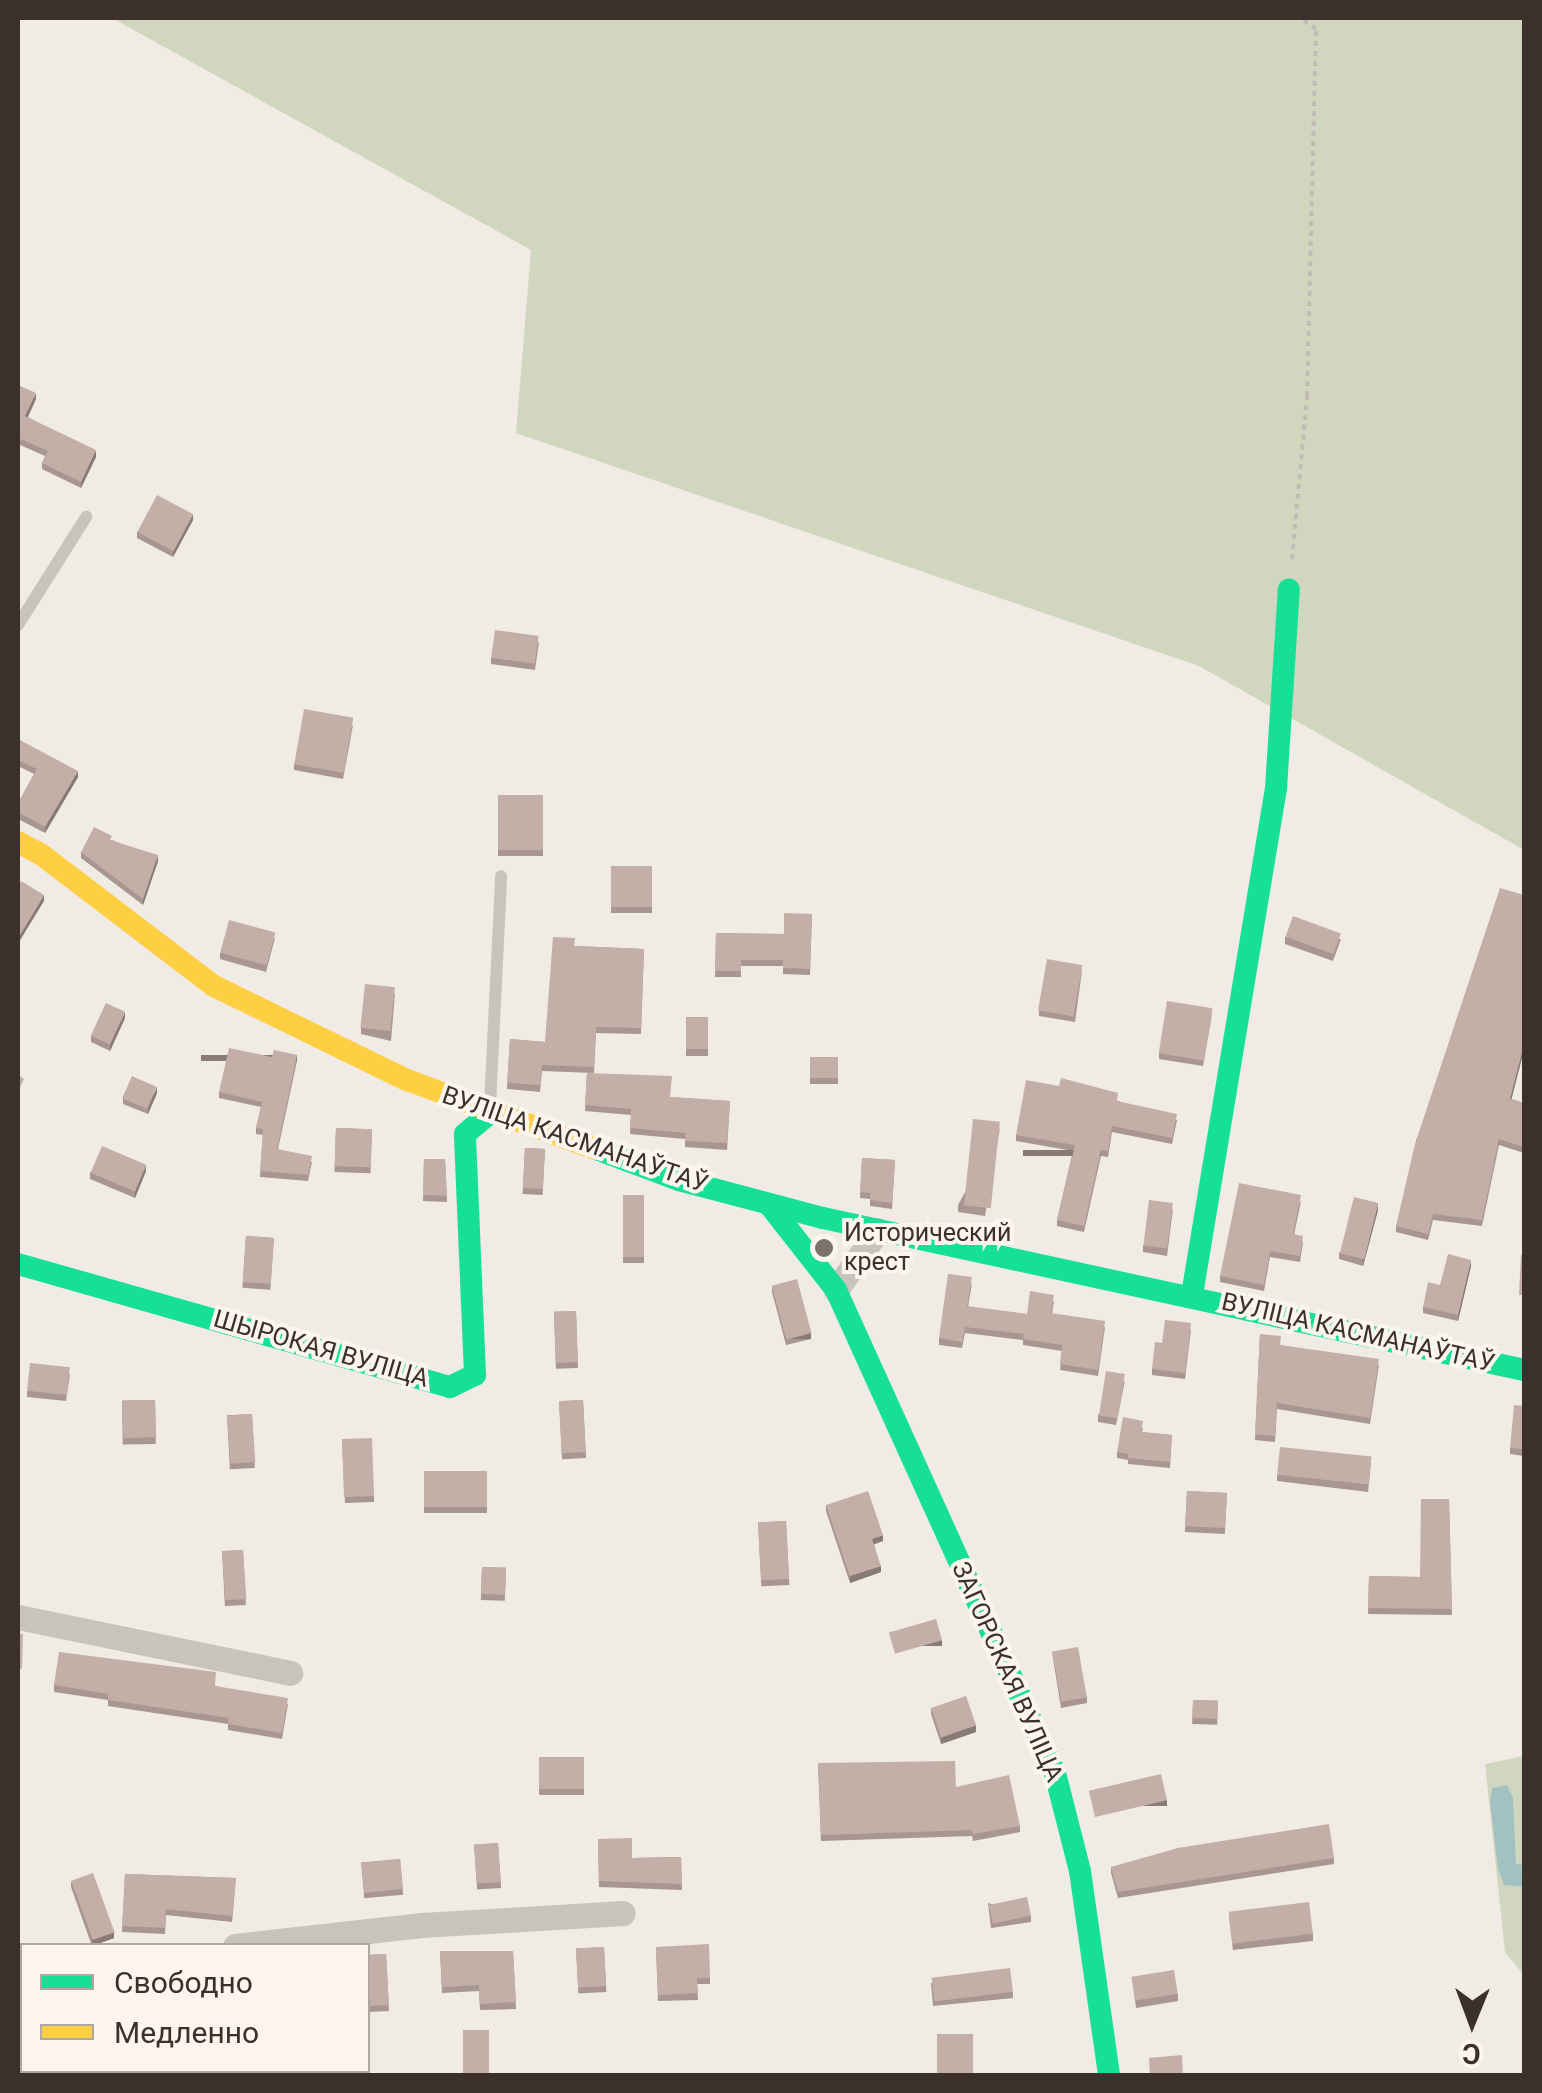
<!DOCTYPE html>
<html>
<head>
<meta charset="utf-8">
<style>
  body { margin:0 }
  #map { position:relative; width:1542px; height:2093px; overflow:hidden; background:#f0ebe5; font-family:Roboto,sans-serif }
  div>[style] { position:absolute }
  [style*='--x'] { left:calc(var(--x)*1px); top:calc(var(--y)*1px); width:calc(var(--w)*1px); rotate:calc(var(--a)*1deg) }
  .green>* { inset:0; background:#d1d6bf }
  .water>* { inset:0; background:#a1c2c1 }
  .path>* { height:4px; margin-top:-2px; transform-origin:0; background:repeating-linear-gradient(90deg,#c2bbb6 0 5px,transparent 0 10px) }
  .lane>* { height:12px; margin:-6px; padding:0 6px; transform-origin:6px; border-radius:6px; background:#c9c3be }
  .street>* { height:25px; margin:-12.5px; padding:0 12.5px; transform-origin:12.5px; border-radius:12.5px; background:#c9c3be }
  .fast>* { height:22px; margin:-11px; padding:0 11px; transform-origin:11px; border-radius:11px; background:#16e098 }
  .slow>* { height:22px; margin:-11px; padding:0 11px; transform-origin:11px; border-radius:11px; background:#ffcf43 }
  .wall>* { inset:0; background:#a89690; transform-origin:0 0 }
  .shaded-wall>* { inset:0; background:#887a75; transform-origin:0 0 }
  .building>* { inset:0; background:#c3afa7; transform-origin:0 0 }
  .dots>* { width:28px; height:28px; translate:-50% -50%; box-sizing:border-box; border:5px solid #fbf5ee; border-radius:50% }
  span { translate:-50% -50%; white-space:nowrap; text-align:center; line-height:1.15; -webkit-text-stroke:8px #fbf5ee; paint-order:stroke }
  .street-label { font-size:25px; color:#3b302b }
  .poi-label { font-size:25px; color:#3b302b }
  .left { translate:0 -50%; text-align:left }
  .frame { position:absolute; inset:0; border:20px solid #3b302b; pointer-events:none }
  .legend { position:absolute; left:20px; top:1943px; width:350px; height:130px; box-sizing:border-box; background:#fbf5ee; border:2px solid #aea6a0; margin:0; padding:12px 18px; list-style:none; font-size:30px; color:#3b302b }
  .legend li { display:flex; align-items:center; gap:20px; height:50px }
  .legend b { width:50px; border:2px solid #aea6a0 }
  .north { position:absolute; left:1422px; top:1973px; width:100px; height:100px; -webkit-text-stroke:8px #fbf5ee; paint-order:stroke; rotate:181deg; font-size:28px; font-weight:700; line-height:40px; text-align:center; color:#3b302b }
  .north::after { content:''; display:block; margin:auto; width:35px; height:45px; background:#3b302b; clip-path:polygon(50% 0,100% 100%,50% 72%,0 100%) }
</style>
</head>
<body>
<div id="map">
  <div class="green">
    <i style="clip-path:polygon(112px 18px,1524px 18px,1524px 850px,1199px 666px,516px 433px,531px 250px)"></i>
    <i style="clip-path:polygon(1524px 1756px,1524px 1975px,1505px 1952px,1485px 1764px)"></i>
  </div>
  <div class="water">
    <i style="clip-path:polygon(1507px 1785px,1513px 1798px,1516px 1864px,1524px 1865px,1524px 1887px,1504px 1885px,1498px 1869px,1490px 1801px,1492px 1788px)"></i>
  </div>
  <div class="path">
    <i style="--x:1292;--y:559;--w:164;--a:-84.7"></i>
    <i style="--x:1307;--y:396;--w:367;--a:-88.6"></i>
    <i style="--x:1316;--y:29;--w:19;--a:-145"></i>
  </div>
  <div class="lane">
    <i style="--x:18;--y:625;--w:128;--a:-57.8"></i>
    <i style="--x:490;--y:1105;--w:229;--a:-87.2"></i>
  </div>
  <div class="street">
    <i style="--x:836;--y:1290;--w:73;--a:-55"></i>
    <i style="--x:18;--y:1617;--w:278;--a:11.6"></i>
    <i style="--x:235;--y:1946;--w:188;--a:-6.4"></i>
    <i style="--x:422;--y:1925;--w:201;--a:-3.4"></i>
    <i style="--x:18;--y:2039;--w:6;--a:45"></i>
    <i style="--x:55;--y:2070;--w:5;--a:0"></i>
  </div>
  <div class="fast">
    <i style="--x:596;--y:1149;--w:89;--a:20.5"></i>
    <i style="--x:679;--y:1180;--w:149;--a:14.8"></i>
    <i style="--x:823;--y:1218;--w:717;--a:12.23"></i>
    <i style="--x:770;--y:1206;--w:107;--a:51.8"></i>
    <i style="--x:836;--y:1290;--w:530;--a:65.61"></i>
    <i style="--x:1055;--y:1773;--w:101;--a:75.7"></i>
    <i style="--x:1080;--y:1871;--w:207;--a:81.9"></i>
    <i style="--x:18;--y:1264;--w:449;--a:15.9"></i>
    <i style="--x:450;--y:1387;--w:28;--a:-26"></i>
    <i style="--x:475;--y:1375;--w:241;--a:-92.4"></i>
    <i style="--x:465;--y:1134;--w:33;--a:-40"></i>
    <i style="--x:1192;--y:1295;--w:514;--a:-80.59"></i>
    <i style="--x:1276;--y:788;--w:199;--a:-86.3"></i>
  </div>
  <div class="slow">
    <i style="--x:18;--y:842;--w:27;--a:28"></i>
    <i style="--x:42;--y:855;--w:216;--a:37.3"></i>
    <i style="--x:214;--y:986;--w:215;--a:26"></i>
    <i style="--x:407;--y:1080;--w:201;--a:20.1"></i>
  </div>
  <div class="wall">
    <i style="clip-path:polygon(18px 385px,36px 399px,28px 417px,96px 457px,81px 488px,42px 469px,42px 463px,45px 456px,18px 444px)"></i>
    <i style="clip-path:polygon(193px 520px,173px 557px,137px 538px,137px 532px)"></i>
    <i style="clip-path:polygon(539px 642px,535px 670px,491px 664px,491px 658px)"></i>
    <i style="clip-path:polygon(353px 725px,343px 779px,294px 770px,294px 764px)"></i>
    <i style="clip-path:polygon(18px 739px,78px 777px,45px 833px,18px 819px,18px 803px,34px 774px,18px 766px)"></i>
    <i style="left:498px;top:795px;width:45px;height:61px"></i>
    <i style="clip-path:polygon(112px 840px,158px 861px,143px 905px,81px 858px,81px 852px)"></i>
    <i style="left:611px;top:866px;width:41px;height:47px"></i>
    <i style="clip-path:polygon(1524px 895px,1524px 1050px,1511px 1099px,1524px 1103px,1524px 1153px,1499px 1145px,1482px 1226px,1433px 1220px,1428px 1240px,1396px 1232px,1396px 1226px)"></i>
    <i style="clip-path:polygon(812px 914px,810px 975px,783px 974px,783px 966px,741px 966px,741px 977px,715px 977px,716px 933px,784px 934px)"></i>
    <i style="clip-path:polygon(1285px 937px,1341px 939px,1333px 961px,1285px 944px)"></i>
    <i style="clip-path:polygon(275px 938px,266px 972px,220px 959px,220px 953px)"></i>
    <i style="clip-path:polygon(575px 946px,644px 949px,641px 1034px,596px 1033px,594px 1073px,542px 1071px,540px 1092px,507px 1089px,510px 1039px,545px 1042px)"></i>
    <i style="clip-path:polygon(1082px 971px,1075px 1022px,1039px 1016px,1039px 1010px)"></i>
    <i style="clip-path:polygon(395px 993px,391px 1041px,361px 1034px,361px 1028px)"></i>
    <i style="clip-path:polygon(1212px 1014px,1203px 1066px,1159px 1059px,1159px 1053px)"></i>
    <i style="left:686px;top:1017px;width:22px;height:39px"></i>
    <i style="clip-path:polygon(125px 1018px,110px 1051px,91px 1042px,91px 1036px)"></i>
    <i style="clip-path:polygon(272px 1057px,297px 1061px,278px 1149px,312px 1162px,308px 1181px,260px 1177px,263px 1135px,256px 1134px,256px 1128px,261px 1107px,219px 1098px,219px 1092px)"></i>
    <i style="left:838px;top:1057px;width:27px;height:28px;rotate:90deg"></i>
    <i style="clip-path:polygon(587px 1073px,670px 1097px,730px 1101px,727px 1150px,685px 1147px,685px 1139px,630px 1134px,631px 1115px,585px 1111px)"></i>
    <i style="clip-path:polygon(157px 1093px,148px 1114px,123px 1104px,123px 1098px)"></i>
    <i style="clip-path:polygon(1118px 1101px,1177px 1120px,1172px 1144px,1112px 1132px,1108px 1157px,1101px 1156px,1084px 1232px,1057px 1226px,1057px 1220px,1073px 1151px,1016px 1141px,1016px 1135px)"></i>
    <i style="left:336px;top:1128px;width:36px;height:44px;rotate:2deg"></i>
    <i style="clip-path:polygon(1000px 1128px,985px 1216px,958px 1212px,958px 1205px)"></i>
    <i style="left:525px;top:1148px;width:20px;height:46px;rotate:3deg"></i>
    <i style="clip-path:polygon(862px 1158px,895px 1160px,892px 1209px,870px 1206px,870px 1199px,860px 1198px)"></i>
    <i style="clip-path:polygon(424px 1159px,445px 1159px,447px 1202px,423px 1201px)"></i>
    <i style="clip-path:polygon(146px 1171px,135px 1198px,90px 1179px,90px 1172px)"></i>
    <i style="left:623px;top:1195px;width:21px;height:68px"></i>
    <i style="clip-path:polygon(1301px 1201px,1294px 1235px,1303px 1242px,1300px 1262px,1270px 1257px,1264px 1291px,1220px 1282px,1220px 1276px)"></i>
    <i style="clip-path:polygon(1173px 1209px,1167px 1256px,1143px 1252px,1143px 1246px)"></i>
    <i style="clip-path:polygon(1378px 1210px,1363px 1266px,1339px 1259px,1339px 1253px)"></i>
    <i style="left:246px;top:1236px;width:28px;height:52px;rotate:4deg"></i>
    <i style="clip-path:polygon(1471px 1266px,1458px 1321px,1423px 1313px,1423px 1307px,1440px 1285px)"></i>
    <i style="clip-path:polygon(972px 1283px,968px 1307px,1027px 1314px,1054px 1301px,1052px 1314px,1105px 1327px,1098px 1376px,1060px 1370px,1062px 1351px,1023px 1345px,1023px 1340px,965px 1333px,962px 1348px,939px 1345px,939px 1338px)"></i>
    <i style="clip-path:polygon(772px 1286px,811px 1339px,786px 1345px,772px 1292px)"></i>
    <i style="left:576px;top:1311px;width:57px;height:22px;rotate:88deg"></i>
    <i style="clip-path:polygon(1191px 1329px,1185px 1379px,1152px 1375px,1152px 1369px,1162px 1343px)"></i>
    <i style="clip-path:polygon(1260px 1334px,1281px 1345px,1379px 1365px,1370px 1424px,1277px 1409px,1275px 1442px,1255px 1440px)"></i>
    <i style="clip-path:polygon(70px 1374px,66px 1401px,27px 1397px,27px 1391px)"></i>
    <i style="clip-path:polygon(1125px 1380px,1116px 1425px,1098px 1422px,1098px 1415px)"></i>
    <i style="left:155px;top:1400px;width:44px;height:33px;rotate:89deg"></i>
    <i style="left:583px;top:1400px;width:58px;height:24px;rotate:87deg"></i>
    <i style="clip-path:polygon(1524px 1406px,1524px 1456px,1510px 1454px,1510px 1448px)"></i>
    <i style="left:252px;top:1414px;width:54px;height:25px;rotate:87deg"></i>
    <i style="clip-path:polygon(1143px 1427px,1142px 1432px,1172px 1435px,1170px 1468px,1128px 1464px,1128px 1460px,1117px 1458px,1117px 1452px)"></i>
    <i style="clip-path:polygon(342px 1439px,374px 1496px,374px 1502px,345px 1503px)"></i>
    <i style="clip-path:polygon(1371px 1463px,1368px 1492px,1277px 1481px,1277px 1475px)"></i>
    <i style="left:424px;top:1471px;width:63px;height:42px"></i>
    <i style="left:1187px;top:1491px;width:40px;height:41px;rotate:3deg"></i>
    <i style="clip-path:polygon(1449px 1499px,1452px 1615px,1368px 1614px,1369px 1576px,1420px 1577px)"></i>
    <i style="clip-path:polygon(826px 1505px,883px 1541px,874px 1544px,881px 1572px,850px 1583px,826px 1511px)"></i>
    <i style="left:786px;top:1521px;width:64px;height:28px;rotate:87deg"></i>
    <i style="left:243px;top:1550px;width:55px;height:21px;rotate:87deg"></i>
    <i style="left:482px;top:1567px;width:24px;height:33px;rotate:2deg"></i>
    <i style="clip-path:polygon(1052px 1652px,1087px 1697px,1087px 1703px,1061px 1708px)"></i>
    <i style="clip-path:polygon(54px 1685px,215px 1686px,288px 1704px,282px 1739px,228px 1730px,228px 1724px,108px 1706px,108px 1700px,54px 1692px)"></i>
    <i style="left:1193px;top:1700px;width:25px;height:24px;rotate:2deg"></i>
    <i style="clip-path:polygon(931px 1708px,976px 1732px,941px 1744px,931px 1714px)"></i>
    <i style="left:539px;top:1757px;width:45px;height:38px"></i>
    <i style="clip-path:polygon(818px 1763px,956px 1787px,1020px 1826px,1020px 1832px,973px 1841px,972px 1836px,821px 1841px)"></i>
    <i style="clip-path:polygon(598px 1839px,632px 1858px,681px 1857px,682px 1890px,599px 1887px)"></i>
    <i style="left:498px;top:1843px;width:45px;height:24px;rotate:86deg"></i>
    <i style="clip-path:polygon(1334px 1858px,1334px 1864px,1118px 1898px,1111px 1873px,1111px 1867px)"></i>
    <i style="left:400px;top:1859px;width:36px;height:39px;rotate:85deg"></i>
    <i style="clip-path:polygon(125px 1874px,236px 1878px,232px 1922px,166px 1915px,165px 1934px,122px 1932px)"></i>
    <i style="clip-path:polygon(71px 1881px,114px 1938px,92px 1946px,71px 1887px)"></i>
    <i style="clip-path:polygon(988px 1903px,1031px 1916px,1031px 1922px,991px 1928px)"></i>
    <i style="clip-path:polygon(1229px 1917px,1313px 1934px,1313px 1941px,1233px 1950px)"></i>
    <i style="left:604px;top:1947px;width:45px;height:28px;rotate:87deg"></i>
    <i style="clip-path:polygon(656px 1947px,710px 1978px,710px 1984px,697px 1984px,698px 2000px,658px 2001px)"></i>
    <i style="clip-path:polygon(440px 1951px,513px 1951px,516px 2009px,480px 2010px,479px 1991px,442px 1993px)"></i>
    <i style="clip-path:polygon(386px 1954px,389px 2011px,368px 2012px,368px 1955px)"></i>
    <i style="clip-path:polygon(1132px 1977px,1178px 1994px,1178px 2001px,1136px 2008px)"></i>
    <i style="clip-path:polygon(931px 1983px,1013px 1992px,1013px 1998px,933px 2006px)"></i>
    <i style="clip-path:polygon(219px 2070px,260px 2070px,219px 2074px)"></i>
    <i style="left:338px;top:2070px;width:21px;height:6px"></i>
  </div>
  <div class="shaded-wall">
    <i style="clip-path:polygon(36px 393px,36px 399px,25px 422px,25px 416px)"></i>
    <i style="clip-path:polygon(96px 450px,96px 457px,81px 488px,81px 482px)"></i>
    <i style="clip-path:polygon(193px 514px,193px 520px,173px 557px,173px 551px)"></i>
    <i style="clip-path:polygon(78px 771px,78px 777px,45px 833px,45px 827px)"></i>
    <i style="clip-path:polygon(158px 855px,158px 861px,143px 905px,143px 899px)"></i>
    <i style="clip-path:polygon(44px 895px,44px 901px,19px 942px,19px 936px)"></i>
    <i style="clip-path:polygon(125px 1012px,125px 1018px,110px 1051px,110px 1045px)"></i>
    <i style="clip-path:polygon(1524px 1044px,1524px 1050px,1510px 1105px,1510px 1099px)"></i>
    <i style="left:297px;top:1055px;width:6px;height:96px;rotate:90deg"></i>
    <i style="clip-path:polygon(157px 1087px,157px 1093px,148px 1114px,148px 1108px)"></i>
    <i style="left:1499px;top:1139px;width:6px;height:83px;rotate:90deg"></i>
    <i style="left:1101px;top:1150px;width:6px;height:78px;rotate:90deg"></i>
    <i style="clip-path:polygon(146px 1165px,146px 1171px,135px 1198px,135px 1192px)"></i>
    <i style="clip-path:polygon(1378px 1203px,1378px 1210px,1363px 1266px,1363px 1260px)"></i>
    <i style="clip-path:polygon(1471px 1260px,1471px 1266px,1458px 1321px,1458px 1315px)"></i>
    <i style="left:811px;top:1333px;width:6px;height:26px;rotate:90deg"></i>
    <i style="clip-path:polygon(883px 1535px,883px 1541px,872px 1545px,872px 1539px)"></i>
    <i style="clip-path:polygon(881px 1566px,881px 1572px,850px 1583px,850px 1576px)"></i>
    <i style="left:942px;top:1640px;width:6px;height:48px;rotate:90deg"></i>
    <i style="clip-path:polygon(976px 1725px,976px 1732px,941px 1744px,941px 1738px)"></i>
    <i style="left:1167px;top:1800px;width:6px;height:74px;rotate:90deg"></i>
    <i style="clip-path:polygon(114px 1932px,114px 1938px,92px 1946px,92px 1939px)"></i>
  </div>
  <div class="building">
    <i style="clip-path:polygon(18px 385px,36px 393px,25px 416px,96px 450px,81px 482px,42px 463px,48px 451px,18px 438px)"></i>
    <i style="left:157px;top:495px;width:41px;height:42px;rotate:28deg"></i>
    <i style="left:495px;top:630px;width:44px;height:28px;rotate:8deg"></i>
    <i style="left:304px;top:709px;width:50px;height:56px;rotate:10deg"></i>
    <i style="clip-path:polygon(18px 739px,78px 771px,45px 827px,18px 812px,18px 803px,37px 769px,18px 760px)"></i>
    <i style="left:498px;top:795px;width:45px;height:55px"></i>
    <i style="clip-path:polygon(94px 827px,112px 836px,110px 840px,158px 855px,143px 899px,81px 852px)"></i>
    <i style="left:611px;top:866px;width:41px;height:41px"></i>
    <i style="clip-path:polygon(21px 881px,44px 895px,19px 936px,18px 935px,18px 888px)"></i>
    <i style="clip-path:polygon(1500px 888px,1524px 895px,1524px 1044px,1510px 1099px,1524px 1103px,1524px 1147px,1499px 1139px,1482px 1220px,1433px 1214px,1428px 1234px,1396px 1226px,1415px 1144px)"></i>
    <i style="clip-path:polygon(784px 913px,812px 914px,810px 969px,783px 968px,783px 960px,741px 960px,741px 971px,715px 971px,716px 933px,784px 934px)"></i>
    <i style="left:1293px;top:916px;width:51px;height:22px;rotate:20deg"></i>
    <i style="left:229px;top:920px;width:48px;height:34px;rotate:15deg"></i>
    <i style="clip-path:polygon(553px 937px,575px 938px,574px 946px,644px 949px,641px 1028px,596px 1027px,594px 1067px,542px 1065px,540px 1085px,507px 1083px,510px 1039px,545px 1042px)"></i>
    <i style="left:1047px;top:959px;width:36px;height:52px;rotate:10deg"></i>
    <i style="left:365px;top:984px;width:30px;height:44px;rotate:6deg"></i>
    <i style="left:1167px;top:1001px;width:46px;height:53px;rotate:9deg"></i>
    <i style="left:106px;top:1003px;width:21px;height:36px;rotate:25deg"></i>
    <i style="left:686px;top:1017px;width:22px;height:32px"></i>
    <i style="clip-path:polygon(229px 1048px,272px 1057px,274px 1050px,297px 1055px,277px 1149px,312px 1156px,308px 1175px,260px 1171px,263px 1129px,256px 1128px,262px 1102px,219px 1092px)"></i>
    <i style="left:838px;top:1057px;width:21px;height:28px;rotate:90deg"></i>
    <i style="clip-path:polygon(587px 1073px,672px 1076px,670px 1097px,730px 1101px,727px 1143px,685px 1141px,685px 1133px,630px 1128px,631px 1109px,585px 1105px)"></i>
    <i style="clip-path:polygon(18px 1075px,24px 1079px,18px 1092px)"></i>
    <i style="left:132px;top:1076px;width:27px;height:24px;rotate:24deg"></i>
    <i style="clip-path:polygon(1061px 1078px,1118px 1093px,1117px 1101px,1177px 1114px,1172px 1138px,1112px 1126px,1108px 1151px,1101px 1150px,1084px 1226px,1057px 1220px,1075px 1145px,1016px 1135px,1026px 1080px,1059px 1086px)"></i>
    <i style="left:973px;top:1119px;width:27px;height:87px;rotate:6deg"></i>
    <i style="left:336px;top:1128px;width:36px;height:38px;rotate:2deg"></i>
    <i style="left:102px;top:1146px;width:48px;height:29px;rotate:23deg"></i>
    <i style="left:525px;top:1148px;width:20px;height:40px;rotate:3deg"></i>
    <i style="clip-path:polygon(862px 1158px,895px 1160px,892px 1203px,870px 1200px,870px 1193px,860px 1192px)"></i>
    <i style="clip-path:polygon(424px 1159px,445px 1159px,447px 1196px,423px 1195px)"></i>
    <i style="clip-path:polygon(1239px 1183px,1301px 1195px,1293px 1234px,1303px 1236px,1300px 1256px,1270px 1251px,1264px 1285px,1220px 1276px)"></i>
    <i style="left:623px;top:1195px;width:21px;height:62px"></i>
    <i style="left:1354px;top:1197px;width:25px;height:58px;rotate:14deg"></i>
    <i style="left:1149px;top:1200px;width:24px;height:46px;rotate:7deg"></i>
    <i style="left:246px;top:1236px;width:28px;height:46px;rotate:4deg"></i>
    <i style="clip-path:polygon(1448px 1254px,1471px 1260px,1458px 1315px,1423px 1307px,1428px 1282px,1440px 1285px)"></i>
    <i style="clip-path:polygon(1521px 1255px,1524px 1255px,1524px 1295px,1519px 1295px)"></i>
    <i style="clip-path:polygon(948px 1274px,972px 1277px,967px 1306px,1027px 1314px,1030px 1291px,1054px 1295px,1051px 1313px,1105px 1321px,1098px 1370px,1060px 1364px,1062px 1345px,1023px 1339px,1024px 1334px,965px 1327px,962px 1342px,939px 1338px)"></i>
    <i style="left:797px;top:1279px;width:56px;height:26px;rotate:75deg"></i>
    <i style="left:576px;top:1311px;width:51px;height:22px;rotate:88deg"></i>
    <i style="clip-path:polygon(1165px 1320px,1191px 1323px,1185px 1373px,1152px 1369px,1155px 1342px,1162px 1343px)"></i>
    <i style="clip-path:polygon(1260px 1334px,1281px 1336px,1280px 1345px,1379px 1359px,1370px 1418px,1277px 1403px,1275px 1436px,1255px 1434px)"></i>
    <i style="left:30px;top:1363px;width:40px;height:28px;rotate:6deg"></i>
    <i style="left:1106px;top:1371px;width:19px;height:45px;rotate:9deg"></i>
    <i style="left:155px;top:1400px;width:37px;height:33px;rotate:88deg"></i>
    <i style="left:583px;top:1400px;width:52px;height:24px;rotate:87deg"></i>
    <i style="clip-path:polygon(1514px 1405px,1524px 1406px,1524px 1449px,1510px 1448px)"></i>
    <i style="left:252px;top:1414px;width:48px;height:25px;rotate:86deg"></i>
    <i style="clip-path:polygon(1123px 1417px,1143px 1421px,1141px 1432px,1172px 1435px,1170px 1462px,1128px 1458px,1128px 1454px,1117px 1452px)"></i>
    <i style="left:372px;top:1438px;width:58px;height:30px;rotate:88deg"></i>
    <i style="left:1280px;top:1447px;width:92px;height:28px;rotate:6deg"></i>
    <i style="left:424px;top:1471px;width:63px;height:36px"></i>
    <i style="clip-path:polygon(868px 1491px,883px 1535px,872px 1539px,881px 1566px,850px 1576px,826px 1505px)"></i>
    <i style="left:1187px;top:1491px;width:40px;height:35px;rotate:3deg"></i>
    <i style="clip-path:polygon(1421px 1499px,1449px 1499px,1452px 1609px,1368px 1608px,1369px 1576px,1420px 1577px)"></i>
    <i style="left:786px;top:1521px;width:58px;height:28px;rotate:87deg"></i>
    <i style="left:243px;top:1550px;width:49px;height:21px;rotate:86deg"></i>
    <i style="left:482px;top:1567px;width:24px;height:27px;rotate:2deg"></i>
    <i style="left:936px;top:1619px;width:22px;height:49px;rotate:74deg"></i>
    <i style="clip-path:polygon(18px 1634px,23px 1634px,22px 1669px,18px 1668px)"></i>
    <i style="left:1078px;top:1647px;width:51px;height:26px;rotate:80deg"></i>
    <i style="clip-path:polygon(59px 1652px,216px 1672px,215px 1686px,288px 1698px,282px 1733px,228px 1724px,229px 1718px,108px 1700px,108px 1694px,54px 1685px)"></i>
    <i style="left:966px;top:1696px;width:31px;height:37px;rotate:71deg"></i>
    <i style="left:1193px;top:1700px;width:25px;height:18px;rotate:2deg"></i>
    <i style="left:539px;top:1757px;width:45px;height:32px"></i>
    <i style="clip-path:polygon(955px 1761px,956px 1787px,1009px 1775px,1020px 1826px,973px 1834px,972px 1830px,821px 1835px,818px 1763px)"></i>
    <i style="left:1161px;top:1774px;width:27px;height:74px;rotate:77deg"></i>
    <i style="clip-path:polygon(1329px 1824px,1334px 1858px,1118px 1892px,1111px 1867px,1178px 1848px)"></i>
    <i style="clip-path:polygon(632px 1838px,632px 1858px,681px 1857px,682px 1884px,599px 1881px,598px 1839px)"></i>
    <i style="left:498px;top:1843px;width:39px;height:24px;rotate:86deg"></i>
    <i style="left:400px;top:1859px;width:30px;height:39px;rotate:84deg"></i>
    <i style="left:93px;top:1873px;width:63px;height:23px;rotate:70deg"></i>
    <i style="clip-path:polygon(125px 1874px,236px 1878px,232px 1916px,166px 1909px,165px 1928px,122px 1926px)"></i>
    <i style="left:1027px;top:1897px;width:19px;height:39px;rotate:78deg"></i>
    <i style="left:1309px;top:1902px;width:32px;height:81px;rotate:83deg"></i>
    <i style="clip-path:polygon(709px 1944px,710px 1978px,697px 1978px,698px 1993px,658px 1995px,656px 1947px)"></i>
    <i style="left:604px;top:1947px;width:39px;height:28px;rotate:87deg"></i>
    <i style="clip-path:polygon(440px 1951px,513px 1951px,516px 2002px,480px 2004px,479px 1985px,442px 1987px)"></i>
    <i style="clip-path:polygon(386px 1954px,389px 2005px,368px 2006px,368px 1955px)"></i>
    <i style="left:18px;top:1959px;width:4px;height:44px;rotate:27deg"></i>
    <i style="left:1010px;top:1968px;width:24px;height:79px;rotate:83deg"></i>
    <i style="left:1174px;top:1970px;width:24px;height:43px;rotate:81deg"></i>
    <i style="left:463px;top:2030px;width:26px;height:46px"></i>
    <i style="left:937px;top:2034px;width:36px;height:41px"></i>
    <i style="clip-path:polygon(1182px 2055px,1183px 2076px,1150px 2076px,1149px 2058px)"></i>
    <i style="clip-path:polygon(338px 2070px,359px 2070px,359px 2072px,338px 2073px)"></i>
  </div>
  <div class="dots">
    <i style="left:824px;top:1248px;background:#7a716c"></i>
  </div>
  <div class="street-label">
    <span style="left:575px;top:1140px;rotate:19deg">ВУЛІЦА КАСМАНАЎТАЎ</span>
    <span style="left:1358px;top:1333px;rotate:13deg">ВУЛІЦА КАСМАНАЎТАЎ</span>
    <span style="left:321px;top:1349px;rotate:16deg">ШЫРОКАЯ ВУЛІЦА</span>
    <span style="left:1007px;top:1672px;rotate:66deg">ЗАГОРСКАЯ ВУЛІЦА</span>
  </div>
  <div class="poi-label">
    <span class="left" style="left:844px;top:1248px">Исторический<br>крест</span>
  </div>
  <div class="frame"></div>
  <ul class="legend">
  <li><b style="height:12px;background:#16e098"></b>Свободно</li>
  <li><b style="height:12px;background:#ffcf43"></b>Медленно</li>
  </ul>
  <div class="north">С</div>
</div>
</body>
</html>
